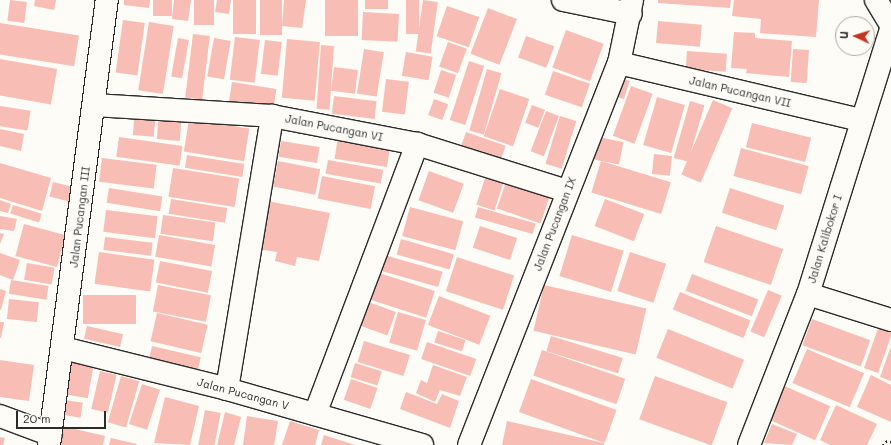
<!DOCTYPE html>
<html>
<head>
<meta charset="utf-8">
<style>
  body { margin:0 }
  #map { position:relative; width:891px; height:445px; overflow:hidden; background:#fdfcf7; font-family:Mali,sans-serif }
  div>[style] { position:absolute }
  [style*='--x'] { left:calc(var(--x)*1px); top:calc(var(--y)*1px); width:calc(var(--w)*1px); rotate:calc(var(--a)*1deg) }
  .building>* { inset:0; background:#f8bdb5; transform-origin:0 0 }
  .path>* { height:2.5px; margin-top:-1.25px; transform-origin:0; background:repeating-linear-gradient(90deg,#2b2b2b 0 1px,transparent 0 4px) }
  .roads { filter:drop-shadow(1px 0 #2b2b2b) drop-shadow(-1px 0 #2b2b2b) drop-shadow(0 1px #2b2b2b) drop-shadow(0 -1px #2b2b2b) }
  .street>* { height:22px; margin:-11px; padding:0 11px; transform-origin:11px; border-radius:11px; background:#fdfcf7 }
  .secondary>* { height:22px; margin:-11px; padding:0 11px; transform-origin:11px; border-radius:11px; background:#fdfcf7 }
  span { translate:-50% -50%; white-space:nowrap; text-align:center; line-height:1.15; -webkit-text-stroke:3px #fdfcf7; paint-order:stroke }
  .street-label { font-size:11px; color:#2b2b2b }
  .north { position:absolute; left:835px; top:16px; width:40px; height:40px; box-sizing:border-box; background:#fdfcf7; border:1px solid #a9a8a5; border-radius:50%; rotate:274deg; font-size:11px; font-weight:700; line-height:16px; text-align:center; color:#2b2b2b }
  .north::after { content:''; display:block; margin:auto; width:14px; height:18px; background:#c8321e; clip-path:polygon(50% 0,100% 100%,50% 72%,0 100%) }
  .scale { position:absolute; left:16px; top:411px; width:90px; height:18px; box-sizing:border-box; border:2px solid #2b2b2b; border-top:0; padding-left:5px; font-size:12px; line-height:14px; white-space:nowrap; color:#2b2b2b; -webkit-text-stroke:3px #fdfcf7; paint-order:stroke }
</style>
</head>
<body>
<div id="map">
  <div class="building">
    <i style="left:10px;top:0;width:17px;height:21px;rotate:7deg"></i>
    <i style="clip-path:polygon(35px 0,56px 0,54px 10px,34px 6px)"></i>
    <i style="clip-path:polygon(124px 0,150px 0,149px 8px,124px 5px)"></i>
    <i style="left:153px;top:0;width:19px;height:16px"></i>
    <i style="clip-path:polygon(174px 0,191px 0,188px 21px,172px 19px)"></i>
    <i style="left:194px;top:0;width:20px;height:25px"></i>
    <i style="clip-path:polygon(217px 0,231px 0,229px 14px,215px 12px)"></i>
    <i style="left:233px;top:0;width:23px;height:34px"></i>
    <i style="left:260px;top:0;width:22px;height:35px"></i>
    <i style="clip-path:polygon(284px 0,306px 0,302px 28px,282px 26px)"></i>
    <i style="left:325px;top:0;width:33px;height:36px"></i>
    <i style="left:365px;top:0;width:23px;height:9px"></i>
    <i style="left:406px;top:0;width:13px;height:34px"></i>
    <i style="left:423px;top:0;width:15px;height:52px;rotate:8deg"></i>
    <i style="clip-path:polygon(658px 0,731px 0,730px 8px,658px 3px)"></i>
    <i style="clip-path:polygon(734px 0,819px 0,816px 37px,760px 33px,761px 19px,732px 16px)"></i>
    <i style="left:447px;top:6px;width:34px;height:32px;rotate:19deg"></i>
    <i style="left:488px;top:8px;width:31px;height:49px;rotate:21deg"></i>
    <i style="left:363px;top:12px;width:36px;height:28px;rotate:3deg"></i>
    <i style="left:123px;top:20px;width:22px;height:53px;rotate:8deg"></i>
    <i style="left:658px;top:21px;width:44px;height:22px;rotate:5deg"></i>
    <i style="left:149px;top:22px;width:25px;height:69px;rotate:9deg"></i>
    <i style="left:0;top:23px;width:80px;height:31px;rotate:9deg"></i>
    <i style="left:566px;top:30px;width:40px;height:40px;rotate:20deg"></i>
    <i style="clip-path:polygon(734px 32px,755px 33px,755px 38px,792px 41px,789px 77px,746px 73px,747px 69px,731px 68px)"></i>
    <i style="left:193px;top:34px;width:17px;height:64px;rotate:7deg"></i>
    <i style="left:526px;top:36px;width:30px;height:23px;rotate:20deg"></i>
    <i style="left:235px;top:37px;width:25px;height:43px;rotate:7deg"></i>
    <i style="left:178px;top:38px;width:11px;height:39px;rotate:10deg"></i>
    <i style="left:214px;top:38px;width:17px;height:39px;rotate:10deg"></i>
    <i style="left:287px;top:39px;width:33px;height:59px;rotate:5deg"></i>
    <i style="left:265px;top:40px;width:17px;height:34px;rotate:7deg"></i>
    <i style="left:448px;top:42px;width:20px;height:26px;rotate:20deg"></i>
    <i style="left:321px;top:45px;width:13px;height:64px;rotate:4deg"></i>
    <i style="left:364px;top:49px;width:20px;height:45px;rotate:9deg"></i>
    <i style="left:793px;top:49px;width:16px;height:33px;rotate:4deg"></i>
    <i style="left:687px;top:51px;width:40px;height:18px;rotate:4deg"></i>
    <i style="left:406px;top:52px;width:27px;height:24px;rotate:10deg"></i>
    <i style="left:0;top:59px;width:58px;height:36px;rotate:10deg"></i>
    <i style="left:469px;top:61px;width:16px;height:62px;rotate:18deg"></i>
    <i style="left:334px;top:67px;width:24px;height:24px;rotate:7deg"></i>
    <i style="left:487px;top:69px;width:15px;height:64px;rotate:16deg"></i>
    <i style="left:441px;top:70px;width:16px;height:24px;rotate:18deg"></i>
    <i style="left:553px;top:71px;width:39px;height:25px;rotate:19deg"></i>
    <i style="left:620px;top:78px;width:10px;height:19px;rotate:17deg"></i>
    <i style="left:386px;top:79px;width:23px;height:33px;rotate:7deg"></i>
    <i style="left:232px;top:82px;width:45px;height:24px;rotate:9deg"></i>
    <i style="left:631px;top:86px;width:23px;height:53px;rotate:20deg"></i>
    <i style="left:500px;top:89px;width:31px;height:50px;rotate:19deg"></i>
    <i style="left:334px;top:96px;width:43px;height:18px;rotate:7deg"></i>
    <i style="left:657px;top:97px;width:29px;height:50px;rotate:16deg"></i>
    <i style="left:434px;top:99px;width:15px;height:17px;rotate:20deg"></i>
    <i style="left:713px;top:100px;width:21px;height:81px;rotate:23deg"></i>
    <i style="left:690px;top:101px;width:15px;height:59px;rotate:16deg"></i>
    <i style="left:532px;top:105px;width:14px;height:19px;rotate:21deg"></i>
    <i style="left:0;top:106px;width:31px;height:20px;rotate:9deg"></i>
    <i style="left:135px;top:110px;width:21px;height:25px;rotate:5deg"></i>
    <i style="left:546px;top:111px;width:14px;height:43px;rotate:21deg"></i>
    <i style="left:159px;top:113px;width:23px;height:26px;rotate:5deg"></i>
    <i style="left:560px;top:116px;width:17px;height:50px;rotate:17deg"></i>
    <i style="left:189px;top:119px;width:61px;height:33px;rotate:9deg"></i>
    <i style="left:752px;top:123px;width:61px;height:25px;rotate:14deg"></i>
    <i style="clip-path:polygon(0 129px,24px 134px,21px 151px,0 146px)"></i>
    <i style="left:466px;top:132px;width:42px;height:14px;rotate:19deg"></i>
    <i style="left:593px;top:136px;width:31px;height:23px;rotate:11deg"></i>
    <i style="left:119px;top:137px;width:64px;height:20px;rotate:8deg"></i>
    <i style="left:338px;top:137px;width:53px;height:22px;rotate:9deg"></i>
    <i style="left:281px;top:141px;width:39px;height:16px;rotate:9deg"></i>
    <i style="left:741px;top:148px;width:70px;height:29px;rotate:15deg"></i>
    <i style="left:654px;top:154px;width:18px;height:20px;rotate:6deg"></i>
    <i style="left:187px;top:155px;width:58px;height:13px;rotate:9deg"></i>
    <i style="left:102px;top:158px;width:55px;height:24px;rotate:7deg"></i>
    <i style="left:328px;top:160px;width:56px;height:14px;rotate:10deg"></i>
    <i style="left:278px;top:161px;width:43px;height:26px;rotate:11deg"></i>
    <i style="left:601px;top:161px;width:73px;height:33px;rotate:17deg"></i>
    <i style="clip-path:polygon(0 163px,51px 178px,42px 211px,0 198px)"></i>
    <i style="left:173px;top:168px;width:67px;height:29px;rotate:9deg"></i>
    <i style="left:429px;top:171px;width:37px;height:31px;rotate:20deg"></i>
    <i style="left:322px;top:176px;width:54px;height:23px;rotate:11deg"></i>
    <i style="left:485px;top:178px;width:19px;height:28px;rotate:18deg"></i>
    <i style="left:53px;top:182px;width:21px;height:15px;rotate:14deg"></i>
    <i style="left:506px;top:182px;width:46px;height:28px;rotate:19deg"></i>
    <i style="left:109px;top:188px;width:54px;height:15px;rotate:9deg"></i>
    <i style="left:730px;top:188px;width:57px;height:26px;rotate:18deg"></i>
    <i style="left:171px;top:199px;width:57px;height:15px;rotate:9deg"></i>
    <i style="left:605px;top:199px;width:42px;height:29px;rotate:21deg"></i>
    <i style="clip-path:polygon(0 200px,11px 204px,8px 213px,0 211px)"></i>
    <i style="clip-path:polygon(267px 201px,330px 213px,319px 261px,297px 257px,295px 266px,275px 261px,277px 252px,257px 249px)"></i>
    <i style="left:13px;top:205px;width:30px;height:9px;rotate:17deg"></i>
    <i style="left:410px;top:207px;width:55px;height:30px;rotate:15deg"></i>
    <i style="left:478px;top:207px;width:60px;height:11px;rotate:16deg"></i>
    <i style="left:106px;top:210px;width:52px;height:22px;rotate:7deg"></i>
    <i style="left:163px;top:215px;width:53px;height:19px;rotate:8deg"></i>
    <i style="clip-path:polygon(0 216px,17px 219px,14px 231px,0 229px)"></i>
    <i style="left:24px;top:224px;width:43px;height:33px;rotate:15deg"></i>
    <i style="left:480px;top:226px;width:39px;height:23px;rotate:18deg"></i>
    <i style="left:716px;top:226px;width:71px;height:38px;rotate:19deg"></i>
    <i style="clip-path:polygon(0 233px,4px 234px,0 244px)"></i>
    <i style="left:159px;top:235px;width:57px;height:22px;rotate:10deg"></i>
    <i style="left:572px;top:235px;width:54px;height:43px;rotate:17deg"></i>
    <i style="left:105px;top:237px;width:48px;height:13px;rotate:7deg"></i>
    <i style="left:401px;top:239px;width:55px;height:16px;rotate:16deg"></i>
    <i style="left:99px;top:252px;width:56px;height:32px;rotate:8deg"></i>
    <i style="left:630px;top:252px;width:38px;height:41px;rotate:18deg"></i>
    <i style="clip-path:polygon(0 253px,20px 260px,13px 280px,0 275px)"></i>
    <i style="left:381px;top:254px;width:64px;height:16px;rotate:16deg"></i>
    <i style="left:457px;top:257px;width:60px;height:36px;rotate:18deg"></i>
    <i style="left:160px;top:261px;width:53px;height:22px;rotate:11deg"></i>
    <i style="left:27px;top:263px;width:28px;height:17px;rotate:10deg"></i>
    <i style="left:373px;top:271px;width:65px;height:28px;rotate:18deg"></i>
    <i style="left:692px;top:274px;width:71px;height:18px;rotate:21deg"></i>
    <i style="left:11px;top:280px;width:38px;height:14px;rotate:9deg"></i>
    <i style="left:158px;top:285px;width:54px;height:27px;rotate:11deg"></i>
    <i style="left:544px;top:285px;width:105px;height:47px;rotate:13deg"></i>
    <i style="clip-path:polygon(0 289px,6px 291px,1px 310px,0 310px)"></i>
    <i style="left:768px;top:290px;width:15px;height:45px;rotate:23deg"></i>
    <i style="left:680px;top:292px;width:76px;height:19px;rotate:22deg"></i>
    <i style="left:136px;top:295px;width:29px;height:53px;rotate:90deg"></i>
    <i style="left:439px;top:296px;width:55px;height:31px;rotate:21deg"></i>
    <i style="left:9px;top:299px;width:30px;height:20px;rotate:6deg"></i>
    <i style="left:363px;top:300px;width:35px;height:25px;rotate:20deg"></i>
    <i style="left:398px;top:312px;width:29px;height:32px;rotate:16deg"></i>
    <i style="left:157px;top:313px;width:52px;height:29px;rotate:13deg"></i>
    <i style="clip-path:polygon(882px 317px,891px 320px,891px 336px,878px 373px,864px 368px)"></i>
    <i style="left:812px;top:319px;width:62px;height:28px;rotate:20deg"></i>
    <i style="clip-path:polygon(0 322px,4px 322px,1px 338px,0 338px)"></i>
    <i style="left:87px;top:326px;width:37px;height:13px;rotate:13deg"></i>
    <i style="left:668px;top:329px;width:82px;height:31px;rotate:22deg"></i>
    <i style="left:438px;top:331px;width:29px;height:12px;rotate:18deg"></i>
    <i style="left:551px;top:336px;width:75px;height:16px;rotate:17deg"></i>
    <i style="left:364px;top:341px;width:48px;height:22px;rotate:17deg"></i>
    <i style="left:427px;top:342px;width:52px;height:18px;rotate:19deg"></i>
    <i style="left:152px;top:346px;width:50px;height:13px;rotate:13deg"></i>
    <i style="clip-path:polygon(891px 346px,891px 381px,880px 377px)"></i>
    <i style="left:807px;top:349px;width:62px;height:37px;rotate:23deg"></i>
    <i style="left:542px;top:350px;width:88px;height:27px;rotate:19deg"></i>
    <i style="clip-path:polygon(0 360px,34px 365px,29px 401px,0 397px)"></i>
    <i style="left:72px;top:361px;width:22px;height:34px;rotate:10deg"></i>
    <i style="left:355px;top:363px;width:28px;height:15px;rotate:17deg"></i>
    <i style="clip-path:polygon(433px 365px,467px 377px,460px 396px,440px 390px,435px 402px,416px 393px,421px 380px,427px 383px)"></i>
    <i style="left:100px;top:371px;width:17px;height:39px;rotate:13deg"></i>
    <i style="clip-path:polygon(871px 375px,891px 385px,891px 422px,857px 407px)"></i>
    <i style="left:121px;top:376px;width:19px;height:48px;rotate:16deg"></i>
    <i style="left:655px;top:376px;width:77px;height:46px;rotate:20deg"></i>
    <i style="left:351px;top:379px;width:28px;height:22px;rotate:19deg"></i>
    <i style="left:531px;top:379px;width:91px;height:35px;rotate:20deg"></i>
    <i style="left:142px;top:384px;width:19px;height:42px;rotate:18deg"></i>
    <i style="left:780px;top:384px;width:55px;height:37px;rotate:24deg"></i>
    <i style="clip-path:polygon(406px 392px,437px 404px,442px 394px,459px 401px,450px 428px,400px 409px)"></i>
    <i style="clip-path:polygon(165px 397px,199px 406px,190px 445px,154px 443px)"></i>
    <i style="left:65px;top:400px;width:18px;height:15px;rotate:9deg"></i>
    <i style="clip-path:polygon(836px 405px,877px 424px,867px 445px,830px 445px,820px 440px)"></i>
    <i style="left:205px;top:410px;width:16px;height:36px;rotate:11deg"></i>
    <i style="clip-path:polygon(225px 412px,241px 417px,234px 445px,217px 445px)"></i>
    <i style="clip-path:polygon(247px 416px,278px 421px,274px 445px,243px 445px)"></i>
    <i style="clip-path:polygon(290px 421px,319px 430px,315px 445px,282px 445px)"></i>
    <i style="clip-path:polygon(507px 421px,604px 443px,604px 445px,502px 445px)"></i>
    <i style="clip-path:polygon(772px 424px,797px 434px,792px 445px,764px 443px)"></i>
    <i style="clip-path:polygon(58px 425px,105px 436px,103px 445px,54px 445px)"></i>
    <i style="clip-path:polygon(324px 435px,355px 445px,321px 445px)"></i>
    <i style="clip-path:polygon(0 437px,5px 438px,3px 445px,0 445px)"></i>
    <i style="clip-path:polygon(111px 438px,137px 444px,137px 445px,109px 445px)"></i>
  </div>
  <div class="path">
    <i style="--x:883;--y:445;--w:5;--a:-53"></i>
    <i style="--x:886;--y:441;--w:5;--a:11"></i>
  </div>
  <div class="roads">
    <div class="street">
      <i style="--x:563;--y:0;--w:69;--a:11.6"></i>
      <i style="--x:876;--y:0;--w:29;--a:59"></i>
      <i style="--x:619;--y:63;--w:249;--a:13.3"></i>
      <i style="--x:94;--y:105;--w:178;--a:3.5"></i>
      <i style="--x:272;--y:116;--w:148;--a:10.9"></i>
      <i style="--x:417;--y:144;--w:157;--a:17.4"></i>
      <i style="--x:808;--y:294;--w:87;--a:17.4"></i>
      <i style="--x:63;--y:348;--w:169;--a:14"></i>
      <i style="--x:227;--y:389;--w:203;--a:16"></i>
      <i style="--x:227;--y:389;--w:277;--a:-80.6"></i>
      <i style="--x:315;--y:414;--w:289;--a:-69.3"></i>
      <i style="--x:0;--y:416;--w:54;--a:20.4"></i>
      <i style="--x:49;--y:445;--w:449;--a:-82.6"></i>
      <i style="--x:469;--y:445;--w:410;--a:-68.6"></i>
      <i style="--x:619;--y:63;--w:64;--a:-78.3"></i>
    </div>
    <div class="secondary">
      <i style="--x:749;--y:445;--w:162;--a:-68.7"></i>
      <i style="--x:808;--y:294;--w:278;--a:-72.6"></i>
    </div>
  </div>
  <div class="street-label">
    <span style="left:740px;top:92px;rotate:13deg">Jalan Pucangan VII</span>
    <span style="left:334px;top:128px;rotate:11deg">Jalan Pucangan VI</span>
    <span style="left:80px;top:217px;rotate:-83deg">Jalan Pucangan III</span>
    <span style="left:555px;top:224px;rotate:-69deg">Jalan Pucangan IX</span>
    <span style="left:825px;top:239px;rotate:-73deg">Jalan Kalibokor I</span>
    <span style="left:243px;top:394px;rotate:15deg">Jalan Pucangan V</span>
  </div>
  <div class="north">U</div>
  <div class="scale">20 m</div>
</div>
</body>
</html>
